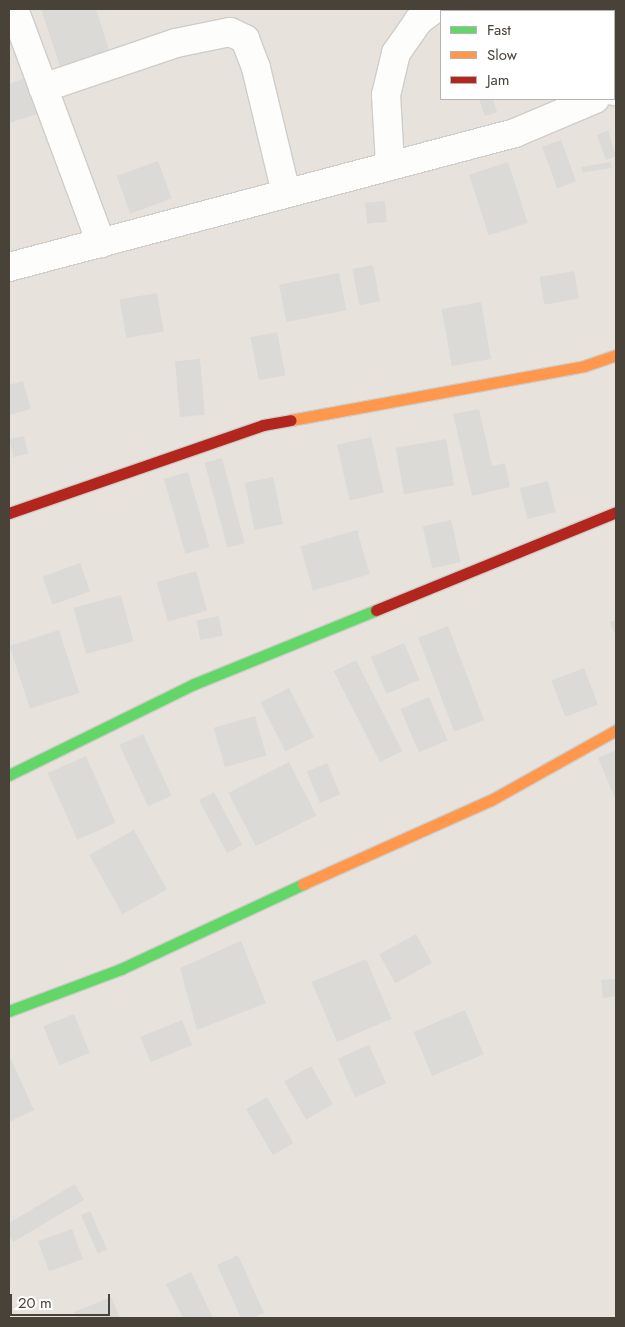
<!DOCTYPE html>
<html>
<head>
<meta charset="utf-8">
<style>
  body { margin:0 }
  #map { position:relative; width:625px; height:1327px; overflow:hidden; background:#f3f1ed; font-family:Jost,sans-serif }
  div>[style] { position:absolute }
  [style*='--x'] { left:calc(var(--x)*1px); top:calc(var(--y)*1px); width:calc(var(--w)*1px); rotate:calc(var(--a)*1deg) }
  .residential>* { inset:0; background:#e7e2dc }
  .building>* { inset:0; background:#dcdad6; transform-origin:0 0 }
  .roads { filter:drop-shadow(1px 0 #cfcdc9) drop-shadow(-1px 0 #cfcdc9) drop-shadow(0 1px #cfcdc9) drop-shadow(0 -1px #cfcdc9) }
  .street>* { height:28px; margin:-14px; padding:0 14px; transform-origin:14px; border-radius:14px; background:#fdfdfc }
  .fast>* { height:11px; margin:-5.5px; padding:0 5.5px; transform-origin:5.5px; border-radius:5.5px; background:#63d668 }
  .slow>* { height:11px; margin:-5.5px; padding:0 5.5px; transform-origin:5.5px; border-radius:5.5px; background:#ff974d }
  .jam>* { height:11px; margin:-5.5px; padding:0 5.5px; transform-origin:5.5px; border-radius:5.5px; background:#b3261e }
  span { translate:-50% -50%; white-space:nowrap; text-align:center; line-height:1.15; -webkit-text-stroke:4.5px #fff; paint-order:stroke }
  .frame { position:absolute; inset:0; border:10px solid #494239; pointer-events:none }
  .legend { position:absolute; left:440px; top:10px; width:175px; height:90px; box-sizing:border-box; background:#fff; border:1px solid #b6b3b0; margin:0; padding:6px 9px; list-style:none; font-size:15px; color:#494239 }
  .legend li { display:flex; align-items:center; gap:10px; height:25px }
  .legend b { width:25px; border:1px solid #b6b3b0 }
  .scale { position:absolute; left:10px; top:1294px; width:100px; height:22px; box-sizing:border-box; border:2px solid #494239; border-top:0; padding-left:6px; font-size:15px; line-height:18px; white-space:nowrap; color:#494239; -webkit-text-stroke:4px #fff; paint-order:stroke }
</style>
</head>
<body>
<div id="map">
  <div class="residential">
    <i style="clip-path:polygon(evenodd,9px 9px,616px 9px,616px 1318px,9px 1318px,9px 9px,441px 11px,614px 11px,614px 99px,441px 99px,441px 11px)"></i>
  </div>
  <div class="building">
    <i style="clip-path:polygon(41px 9px,96px 9px,111px 56px,62px 72px)"></i>
    <i style="clip-path:polygon(608px 9px,616px 9px,616px 31px,614px 11px)"></i>
    <i style="clip-path:polygon(31px 76px,43px 112px,9px 123px,9px 84px)"></i>
    <i style="clip-path:polygon(479px 99px,493px 99px,497px 112px,485px 116px)"></i>
    <i style="clip-path:polygon(608px 130px,616px 156px,606px 160px,597px 135px)"></i>
    <i style="left:561px;top:140px;width:44px;height:20px;rotate:70deg"></i>
    <i style="left:158px;top:161px;width:40px;height:44px;rotate:70deg"></i>
    <i style="left:508px;top:162px;width:64px;height:41px;rotate:72deg"></i>
    <i style="left:611px;top:162px;width:6px;height:30px;rotate:81deg"></i>
    <i style="left:385px;top:201px;width:21px;height:20px;rotate:85deg"></i>
    <i style="left:373px;top:265px;width:37px;height:21px;rotate:79deg"></i>
    <i style="left:574px;top:271px;width:28px;height:35px;rotate:80deg"></i>
    <i style="left:339px;top:273px;width:38px;height:61px;rotate:79deg"></i>
    <i style="left:157px;top:293px;width:39px;height:38px;rotate:80deg"></i>
    <i style="left:481px;top:302px;width:58px;height:40px;rotate:80deg"></i>
    <i style="left:277px;top:332px;width:44px;height:27px;rotate:79deg"></i>
    <i style="left:200px;top:359px;width:56px;height:25px;rotate:85deg"></i>
    <i style="clip-path:polygon(23px 381px,31px 409px,9px 415px,9px 385px)"></i>
    <i style="clip-path:polygon(479px 409px,492px 466px,505px 463px,510px 487px,472px 496px,453px 414px)"></i>
    <i style="left:24px;top:436px;width:18px;height:15px;rotate:77deg"></i>
    <i style="left:371px;top:437px;width:57px;height:35px;rotate:77deg"></i>
    <i style="left:446px;top:439px;width:47px;height:51px;rotate:80deg"></i>
    <i style="left:222px;top:458px;width:88px;height:18px;rotate:75deg"></i>
    <i style="left:188px;top:472px;width:78px;height:25px;rotate:74deg"></i>
    <i style="left:273px;top:477px;width:48px;height:29px;rotate:78deg"></i>
    <i style="left:548px;top:481px;width:32px;height:29px;rotate:76deg"></i>
    <i style="left:451px;top:520px;width:43px;height:29px;rotate:77deg"></i>
    <i style="left:357px;top:530px;width:46px;height:59px;rotate:74deg"></i>
    <i style="left:80px;top:563px;width:30px;height:40px;rotate:70deg"></i>
    <i style="left:196px;top:571px;width:41px;height:41px;rotate:74deg"></i>
    <i style="left:121px;top:595px;width:48px;height:49px;rotate:75deg"></i>
    <i style="left:219px;top:616px;width:20px;height:23px;rotate:79deg"></i>
    <i style="clip-path:polygon(616px 620px,616px 637px,610px 622px)"></i>
    <i style="left:448px;top:626px;width:101px;height:32px;rotate:69deg"></i>
    <i style="left:59px;top:630px;width:66px;height:52px;rotate:72deg"></i>
    <i style="left:404px;top:643px;width:40px;height:36px;rotate:67deg"></i>
    <i style="left:356px;top:660px;width:102px;height:25px;rotate:63deg"></i>
    <i style="left:584px;top:668px;width:39px;height:35px;rotate:69deg"></i>
    <i style="left:289px;top:688px;width:55px;height:32px;rotate:63deg"></i>
    <i style="left:429px;top:697px;width:47px;height:31px;rotate:67deg"></i>
    <i style="left:255px;top:716px;width:41px;height:43px;rotate:74deg"></i>
    <i style="left:143px;top:734px;width:68px;height:26px;rotate:65deg"></i>
    <i style="clip-path:polygon(616px 750px,616px 801px,598px 758px)"></i>
    <i style="left:86px;top:756px;width:73px;height:42px;rotate:66deg"></i>
    <i style="left:289px;top:762px;width:60px;height:68px;rotate:63deg"></i>
    <i style="left:327px;top:763px;width:34px;height:22px;rotate:67deg"></i>
    <i style="left:214px;top:792px;width:60px;height:17px;rotate:62deg"></i>
    <i style="left:134px;top:830px;width:68px;height:51px;rotate:61deg"></i>
    <i style="left:416px;top:934px;width:33px;height:42px;rotate:61deg"></i>
    <i style="clip-path:polygon(241px 941px,266px 1003px,197px 1030px,180px 968px)"></i>
    <i style="left:366px;top:959px;width:65px;height:59px;rotate:67deg"></i>
    <i style="clip-path:polygon(616px 979px,616px 996px,603px 998px,601px 980px)"></i>
    <i style="left:465px;top:1010px;width:48px;height:56px;rotate:67deg"></i>
    <i style="left:74px;top:1014px;width:42px;height:33px;rotate:68deg"></i>
    <i style="left:182px;top:1020px;width:27px;height:45px;rotate:68deg"></i>
    <i style="left:369px;top:1045px;width:42px;height:34px;rotate:66deg"></i>
    <i style="clip-path:polygon(9px 1055px,34px 1110px,9px 1122px)"></i>
    <i style="left:311px;top:1066px;width:44px;height:31px;rotate:60deg"></i>
    <i style="left:267px;top:1097px;width:53px;height:24px;rotate:60deg"></i>
    <i style="clip-path:polygon(75px 1184px,84px 1200px,13px 1242px,9px 1235px,9px 1223px)"></i>
    <i style="left:90px;top:1211px;width:42px;height:10px;rotate:66deg"></i>
    <i style="left:72px;top:1229px;width:32px;height:36px;rotate:70deg"></i>
    <i style="clip-path:polygon(238px 1255px,264px 1313px,252px 1318px,241px 1318px,217px 1265px)"></i>
    <i style="clip-path:polygon(191px 1272px,213px 1318px,183px 1318px,166px 1284px)"></i>
    <i style="clip-path:polygon(111px 1297px,120px 1318px,77px 1318px,74px 1312px)"></i>
  </div>
  <div class="roads">
    <div class="street">
      <i style="--x:14;--y:9;--w:250;--a:69.6"></i>
      <i style="--x:43;--y:88;--w:140;--a:-18.7"></i>
      <i style="--x:176;--y:43;--w:55;--a:-11.5"></i>
      <i style="--x:230;--y:32;--w:17;--a:25"></i>
      <i style="--x:245;--y:39;--w:31;--a:69"></i>
      <i style="--x:256;--y:68;--w:129;--a:76.5"></i>
      <i style="--x:614;--y:91;--w:2;--a:-27"></i>
      <i style="--x:390;--y:164;--w:69;--a:-93.3"></i>
      <i style="--x:386;--y:95;--w:43;--a:-76.6"></i>
      <i style="--x:396;--y:53;--w:39;--a:-55"></i>
      <i style="--x:418;--y:21;--w:20;--a:-37"></i>
      <i style="--x:9;--y:267;--w:523;--a:-14.83"></i>
      <i style="--x:515;--y:133;--w:87;--a:-23"></i>
    </div>
    <div class="fast">
      <i style="--x:9;--y:775;--w:206;--a:-26.2"></i>
      <i style="--x:194;--y:684;--w:196;--a:-22.1"></i>
      <i style="--x:9;--y:1011;--w:120;--a:-20.6"></i>
      <i style="--x:121;--y:969;--w:201;--a:-25"></i>
    </div>
    <div class="slow">
      <i style="--x:291;--y:420;--w:298;--a:-10.4"></i>
      <i style="--x:584;--y:366;--w:34;--a:-19"></i>
      <i style="--x:303;--y:884;--w:206;--a:-24.1"></i>
      <i style="--x:491;--y:800;--w:143;--a:-29.2"></i>
    </div>
    <div class="jam">
      <i style="--x:9;--y:513;--w:269;--a:-19.1"></i>
      <i style="--x:263;--y:425;--w:28;--a:-10"></i>
      <i style="--x:376;--y:610;--w:259;--a:-22.2"></i>
    </div>
  </div>
  <div class="frame"></div>
  <ul class="legend">
  <li><b style="height:6px;background:#63d668"></b>Fast</li>
  <li><b style="height:6px;background:#ff974d"></b>Slow</li>
  <li><b style="height:6px;background:#b3261e"></b>Jam</li>
  </ul>
  <div class="scale">20 m</div>
</div>
</body>
</html>
